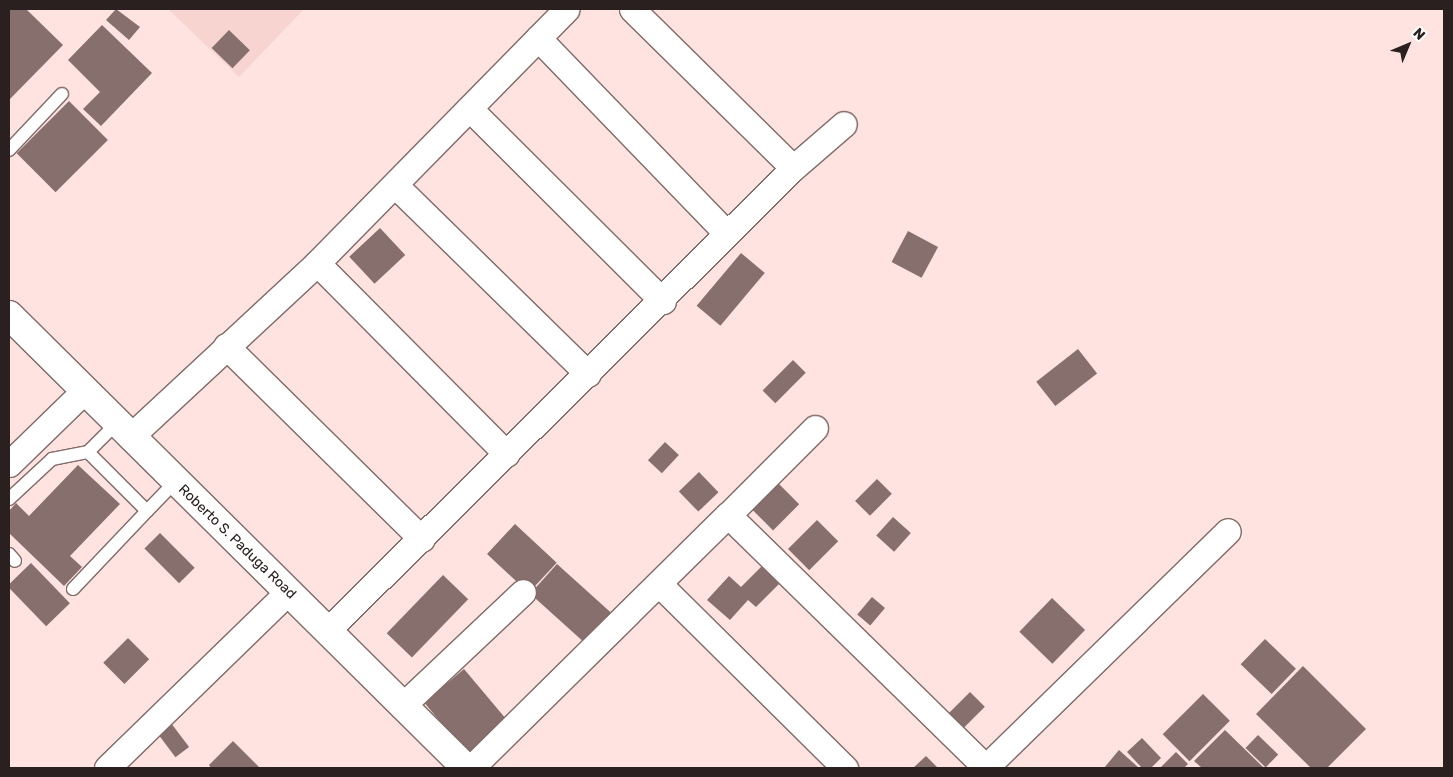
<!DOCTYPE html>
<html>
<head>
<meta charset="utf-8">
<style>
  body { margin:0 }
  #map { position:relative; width:1453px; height:777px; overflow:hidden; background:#fee3e1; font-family:Rubik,sans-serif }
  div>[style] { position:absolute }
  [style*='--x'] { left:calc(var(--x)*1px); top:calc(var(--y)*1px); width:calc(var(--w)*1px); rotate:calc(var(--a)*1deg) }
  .built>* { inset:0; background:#f7d4d0 }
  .building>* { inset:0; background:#866f6c; transform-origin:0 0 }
  .roads { filter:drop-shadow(1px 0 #826b68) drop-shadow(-1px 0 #826b68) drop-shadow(0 1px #826b68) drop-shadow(0 -1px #826b68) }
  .service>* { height:12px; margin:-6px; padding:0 6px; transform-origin:6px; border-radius:6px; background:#fff }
  .minor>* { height:25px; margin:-12.5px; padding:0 12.5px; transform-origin:12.5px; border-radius:12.5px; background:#fff }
  .tertiary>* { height:28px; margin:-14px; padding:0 14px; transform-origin:14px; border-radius:14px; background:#fff }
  span { translate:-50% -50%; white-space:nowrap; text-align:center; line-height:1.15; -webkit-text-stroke:4px #fff; paint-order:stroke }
  .street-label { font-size:14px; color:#2a201f }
  .frame { position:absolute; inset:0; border:10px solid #2a201f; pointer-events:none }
  .north { position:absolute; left:1383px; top:20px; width:50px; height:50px; -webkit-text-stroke:4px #fff; paint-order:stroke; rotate:45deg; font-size:14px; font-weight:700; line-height:20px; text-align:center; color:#2a201f }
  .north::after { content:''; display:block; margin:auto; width:18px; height:22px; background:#2a201f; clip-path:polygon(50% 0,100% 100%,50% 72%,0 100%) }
</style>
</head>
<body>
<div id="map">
  <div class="built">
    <i style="clip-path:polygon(168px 9px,304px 9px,239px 77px)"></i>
  </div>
  <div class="building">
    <i style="clip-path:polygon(9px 9px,26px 9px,63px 45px,9px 100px)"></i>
    <i style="clip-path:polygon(116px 9px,140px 27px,129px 40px,106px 20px)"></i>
    <i style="clip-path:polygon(102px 25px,152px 73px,101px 126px,83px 109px,100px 92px,68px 60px)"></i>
    <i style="left:229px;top:30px;width:29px;height:25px;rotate:44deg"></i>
    <i style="left:69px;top:101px;width:55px;height:74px;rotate:45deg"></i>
    <i style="left:380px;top:228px;width:37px;height:42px;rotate:47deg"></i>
    <i style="left:908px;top:231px;width:34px;height:35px;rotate:28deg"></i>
    <i style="left:741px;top:253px;width:31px;height:69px;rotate:40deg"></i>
    <i style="left:1078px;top:349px;width:31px;height:53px;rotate:52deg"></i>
    <i style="left:793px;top:360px;width:18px;height:43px;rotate:45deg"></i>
    <i style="left:665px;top:442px;width:19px;height:25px;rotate:43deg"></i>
    <i style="clip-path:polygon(78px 465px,120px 504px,70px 556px,82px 567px,64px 586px,9px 533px,9px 511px,16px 503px,29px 516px)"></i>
    <i style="left:699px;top:472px;width:28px;height:28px;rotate:46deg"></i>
    <i style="left:877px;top:479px;width:21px;height:31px;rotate:45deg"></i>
    <i style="left:778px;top:483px;width:30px;height:37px;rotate:45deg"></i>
    <i style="left:893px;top:517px;width:24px;height:25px;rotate:42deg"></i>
    <i style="left:817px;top:520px;width:30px;height:41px;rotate:45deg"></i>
    <i style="left:515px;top:524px;width:57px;height:41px;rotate:43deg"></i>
    <i style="left:160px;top:533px;width:49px;height:22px;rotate:45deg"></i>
    <i style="left:31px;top:563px;width:56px;height:33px;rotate:46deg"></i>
    <i style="left:557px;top:564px;width:81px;height:40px;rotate:42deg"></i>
    <i style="clip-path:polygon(764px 564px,781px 582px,756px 607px,748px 600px,730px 620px,707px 600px,729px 576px,741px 587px)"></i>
    <i style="left:443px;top:575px;width:35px;height:81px;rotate:44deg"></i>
    <i style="left:872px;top:597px;width:17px;height:23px;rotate:40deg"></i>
    <i style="left:1052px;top:598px;width:46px;height:47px;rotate:44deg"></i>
    <i style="left:128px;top:638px;width:30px;height:35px;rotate:45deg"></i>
    <i style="left:1265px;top:639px;width:43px;height:35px;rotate:44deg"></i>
    <i style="clip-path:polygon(1303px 666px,1366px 729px,1327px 768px,1311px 768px,1256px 714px)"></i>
    <i style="left:464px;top:669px;width:70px;height:52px;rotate:50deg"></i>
    <i style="left:970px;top:692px;width:21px;height:35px;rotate:45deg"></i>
    <i style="left:1203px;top:694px;width:38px;height:57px;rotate:45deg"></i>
    <i style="left:171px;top:723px;width:30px;height:17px;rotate:53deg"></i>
    <i style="clip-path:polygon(1225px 730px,1264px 768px,1202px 768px,1194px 761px)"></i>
    <i style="left:1258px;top:735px;width:28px;height:18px;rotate:44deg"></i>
    <i style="clip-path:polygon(1142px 738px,1161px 758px,1151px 768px,1142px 768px,1127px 752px)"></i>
    <i style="clip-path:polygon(233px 741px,260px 768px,211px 768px,209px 765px)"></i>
    <i style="clip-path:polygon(1119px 750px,1139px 768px,1104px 768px)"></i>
    <i style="clip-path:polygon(1176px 752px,1188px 764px,1184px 768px,1160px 768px)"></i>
    <i style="clip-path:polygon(926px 756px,938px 768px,913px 768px)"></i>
  </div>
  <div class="roads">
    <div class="service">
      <i style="--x:9;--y:150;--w:77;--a:-46.6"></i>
      <i style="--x:116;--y:424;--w:40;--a:135"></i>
      <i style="--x:88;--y:452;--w:83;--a:45"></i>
      <i style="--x:147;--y:511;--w:40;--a:-46"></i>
      <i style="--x:9;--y:499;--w:59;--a:-42.9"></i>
      <i style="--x:52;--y:459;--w:37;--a:-11"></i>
      <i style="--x:9;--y:554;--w:9;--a:49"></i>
      <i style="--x:73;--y:589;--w:108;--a:-46.5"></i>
    </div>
    <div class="minor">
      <i style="--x:632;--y:9;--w:226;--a:44.6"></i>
      <i style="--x:538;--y:38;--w:272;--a:46"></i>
      <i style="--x:471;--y:110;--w:271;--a:44.9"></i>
      <i style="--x:395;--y:185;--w:270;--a:44.4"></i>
      <i style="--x:317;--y:263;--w:269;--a:45.2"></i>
      <i style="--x:226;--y:346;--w:275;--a:44.6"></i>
      <i style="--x:130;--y:437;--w:255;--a:-42.9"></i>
      <i style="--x:317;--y:263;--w:356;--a:-45.5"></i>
      <i style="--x:9;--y:464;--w:105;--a:-44.2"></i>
      <i style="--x:728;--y:515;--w:123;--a:-45"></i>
      <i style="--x:659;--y:584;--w:262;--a:44.7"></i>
      <i style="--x:327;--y:631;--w:657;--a:-44.81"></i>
      <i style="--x:793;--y:168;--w:67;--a:-40.8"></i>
      <i style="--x:402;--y:706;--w:166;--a:-43.3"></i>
      <i style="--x:107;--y:768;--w:252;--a:-44.2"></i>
      <i style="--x:471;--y:768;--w:361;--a:-44.6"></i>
      <i style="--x:728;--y:515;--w:361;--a:44.4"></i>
      <i style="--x:985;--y:768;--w:339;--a:-44.3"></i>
    </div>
    <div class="tertiary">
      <i style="--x:9;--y:315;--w:643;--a:44.75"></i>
    </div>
  </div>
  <div class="street-label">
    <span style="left:237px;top:542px;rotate:44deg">Roberto S. Paduga Road</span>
  </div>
  <div class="frame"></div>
  <div class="north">N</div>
</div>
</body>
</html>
